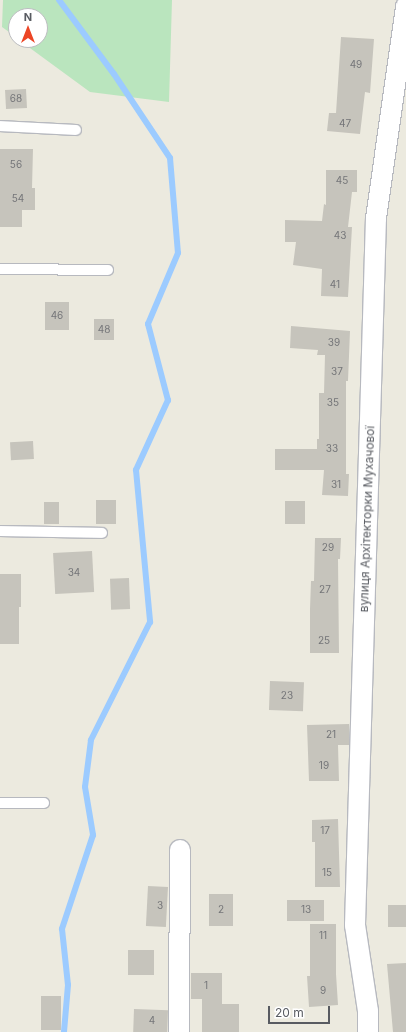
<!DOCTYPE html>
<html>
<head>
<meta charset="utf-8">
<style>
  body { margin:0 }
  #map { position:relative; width:406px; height:1032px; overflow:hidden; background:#eceadf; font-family:Inter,sans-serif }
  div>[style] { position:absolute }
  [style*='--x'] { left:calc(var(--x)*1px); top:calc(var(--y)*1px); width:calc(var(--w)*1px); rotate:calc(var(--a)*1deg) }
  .green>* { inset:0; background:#bae5be }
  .stream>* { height:6px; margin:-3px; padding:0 3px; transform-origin:3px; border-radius:3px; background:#9ccbff }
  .building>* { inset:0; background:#c6c4bc; transform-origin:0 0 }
  .roads { filter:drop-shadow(1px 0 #b7b9bf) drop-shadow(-1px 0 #b7b9bf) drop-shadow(0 1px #b7b9bf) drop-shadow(0 -1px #b7b9bf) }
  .lane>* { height:10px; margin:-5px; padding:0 5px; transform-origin:5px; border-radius:5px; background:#fff }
  .street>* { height:20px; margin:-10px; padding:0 10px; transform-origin:10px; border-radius:10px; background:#fff }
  span { translate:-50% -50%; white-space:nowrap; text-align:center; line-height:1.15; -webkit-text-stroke:3px #fff; paint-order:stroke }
  .number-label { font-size:10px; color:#747578 }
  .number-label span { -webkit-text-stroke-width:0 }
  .street-label { font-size:12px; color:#585b61 }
  .north { position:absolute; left:8px; top:8px; width:40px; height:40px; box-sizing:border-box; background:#fff; border:1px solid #bcbdc0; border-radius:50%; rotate:0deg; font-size:11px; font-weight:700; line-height:16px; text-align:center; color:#585b61 }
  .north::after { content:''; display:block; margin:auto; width:14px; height:18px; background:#ec4525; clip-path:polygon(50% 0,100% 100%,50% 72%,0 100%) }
  .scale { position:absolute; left:268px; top:1006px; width:62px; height:18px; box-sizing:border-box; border:2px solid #585b61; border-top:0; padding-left:5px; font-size:12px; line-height:14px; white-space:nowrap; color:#585b61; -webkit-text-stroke:3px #fff; paint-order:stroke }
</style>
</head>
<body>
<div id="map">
  <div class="green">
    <i style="clip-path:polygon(3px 0,172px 0,169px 102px,90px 92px,19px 40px,40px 40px,40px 16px,16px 16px,16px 37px,2px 27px)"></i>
  </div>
  <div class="stream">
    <i style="--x:59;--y:0;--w:92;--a:53.4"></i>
    <i style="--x:114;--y:74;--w:101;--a:56.3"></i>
    <i style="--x:170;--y:158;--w:95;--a:85.2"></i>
    <i style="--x:178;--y:253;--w:77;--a:112.9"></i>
    <i style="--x:148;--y:324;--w:79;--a:75.3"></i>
    <i style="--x:168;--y:400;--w:77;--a:114.6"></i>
    <i style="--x:136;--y:470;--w:153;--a:84.7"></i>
    <i style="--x:150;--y:622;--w:132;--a:116.6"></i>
    <i style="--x:91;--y:740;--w:47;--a:97.3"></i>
    <i style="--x:85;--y:787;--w:49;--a:80.5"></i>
    <i style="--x:93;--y:835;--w:99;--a:108.3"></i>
    <i style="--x:62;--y:929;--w:56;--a:83.9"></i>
    <i style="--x:68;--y:985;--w:47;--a:94.9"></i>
  </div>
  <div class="building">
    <i style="clip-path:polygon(341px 37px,374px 39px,370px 93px,365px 92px,360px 134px,327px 131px,329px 113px,336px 113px)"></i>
    <i style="left:26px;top:89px;width:19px;height:21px;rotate:87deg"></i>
    <i style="clip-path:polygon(0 149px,33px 149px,32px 188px,35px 188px,35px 210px,22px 210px,22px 227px,0 227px)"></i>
    <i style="clip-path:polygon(326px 170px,357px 170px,357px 192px,352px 192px,348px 227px,352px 227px,348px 297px,321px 296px,322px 269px,293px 265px,296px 242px,285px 242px,285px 220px,322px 221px,324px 204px,326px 205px)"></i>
    <i style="left:45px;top:302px;width:24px;height:28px"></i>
    <i style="left:94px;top:319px;width:20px;height:21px"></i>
    <i style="clip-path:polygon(291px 326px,350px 331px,348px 381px,346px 381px,346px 474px,349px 474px,348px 496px,322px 495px,324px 470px,275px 470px,275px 449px,317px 449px,317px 439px,319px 439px,319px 393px,324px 393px,325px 355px,317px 355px,318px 350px,290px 348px)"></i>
    <i style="left:33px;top:441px;width:18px;height:23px;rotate:87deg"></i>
    <i style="left:96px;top:500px;width:20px;height:24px"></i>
    <i style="left:285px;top:501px;width:20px;height:23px"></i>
    <i style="left:44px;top:502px;width:15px;height:22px"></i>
    <i style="clip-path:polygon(315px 538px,341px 538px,340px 559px,338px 559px,339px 653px,310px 653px,310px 609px,311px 581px,314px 581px)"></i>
    <i style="left:92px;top:551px;width:41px;height:39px;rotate:87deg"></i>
    <i style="clip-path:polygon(0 574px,21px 574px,21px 607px,19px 607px,19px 644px,0 644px)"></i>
    <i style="left:129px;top:578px;width:31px;height:19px;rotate:88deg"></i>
    <i style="left:270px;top:681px;width:34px;height:29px;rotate:2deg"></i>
    <i style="clip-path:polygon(349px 724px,349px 745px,338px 745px,339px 781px,309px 781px,307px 725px)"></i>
    <i style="clip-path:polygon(338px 819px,340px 887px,315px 887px,315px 842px,312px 842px,312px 820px)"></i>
    <i style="left:148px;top:886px;width:20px;height:40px;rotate:3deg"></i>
    <i style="left:209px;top:894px;width:24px;height:32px"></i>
    <i style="left:287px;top:900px;width:37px;height:21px"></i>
    <i style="left:388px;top:905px;width:18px;height:22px"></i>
    <i style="clip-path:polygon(310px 924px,336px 924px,336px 974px,338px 1005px,309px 1007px,307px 976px,310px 976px)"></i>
    <i style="left:128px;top:950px;width:26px;height:25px"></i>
    <i style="clip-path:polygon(406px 963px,406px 1032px,393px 1032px,387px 964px)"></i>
    <i style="clip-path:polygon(191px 973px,222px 973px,222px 1004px,239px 1004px,239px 1032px,202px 1032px,202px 999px,191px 999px)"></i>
    <i style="left:41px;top:996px;width:20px;height:34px"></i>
    <i style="left:134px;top:1009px;width:34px;height:23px;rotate:2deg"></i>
  </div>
  <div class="roads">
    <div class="lane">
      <i style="--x:0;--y:126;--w:76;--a:3"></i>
      <i style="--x:0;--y:269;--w:108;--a:0.5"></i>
      <i style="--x:0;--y:531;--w:102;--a:1.1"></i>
      <i style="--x:0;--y:803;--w:44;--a:0"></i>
    </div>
    <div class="street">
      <i style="--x:179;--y:1032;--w:182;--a:-89.7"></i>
      <i style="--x:368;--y:1032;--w:21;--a:-90"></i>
      <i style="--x:368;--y:1011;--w:87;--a:-98.6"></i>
      <i style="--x:355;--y:925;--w:707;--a:-88.3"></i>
      <i style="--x:376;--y:218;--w:214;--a:-81.9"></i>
    </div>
  </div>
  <div class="number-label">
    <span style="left:356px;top:65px">49</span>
    <span style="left:16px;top:99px">68</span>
    <span style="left:345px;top:124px">47</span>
    <span style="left:16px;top:165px">56</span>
    <span style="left:342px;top:181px">45</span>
    <span style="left:18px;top:199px">54</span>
    <span style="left:340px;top:236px">43</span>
    <span style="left:335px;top:285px">41</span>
    <span style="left:57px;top:316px">46</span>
    <span style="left:104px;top:330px">48</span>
    <span style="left:334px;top:343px">39</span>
    <span style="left:337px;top:372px">37</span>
    <span style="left:333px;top:403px">35</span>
    <span style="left:332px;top:449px">33</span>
    <span style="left:336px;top:485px">31</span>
    <span style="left:328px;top:548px">29</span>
    <span style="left:74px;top:573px">34</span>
    <span style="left:325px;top:590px">27</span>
    <span style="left:324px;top:641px">25</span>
    <span style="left:287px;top:696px">23</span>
    <span style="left:331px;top:735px">21</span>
    <span style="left:324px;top:766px">19</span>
    <span style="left:325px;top:831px">17</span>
    <span style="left:327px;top:873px">15</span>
    <span style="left:160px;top:906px">3</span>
    <span style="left:221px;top:910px">2</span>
    <span style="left:306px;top:910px">13</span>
    <span style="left:323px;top:936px">11</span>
    <span style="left:206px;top:986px">1</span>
    <span style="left:323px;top:991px">9</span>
    <span style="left:152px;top:1021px">4</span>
  </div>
  <div class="street-label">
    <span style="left:367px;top:519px;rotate:-88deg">вулиця Архітекторки Мухачової</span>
  </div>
  <div class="north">N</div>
  <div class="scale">20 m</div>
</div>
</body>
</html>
